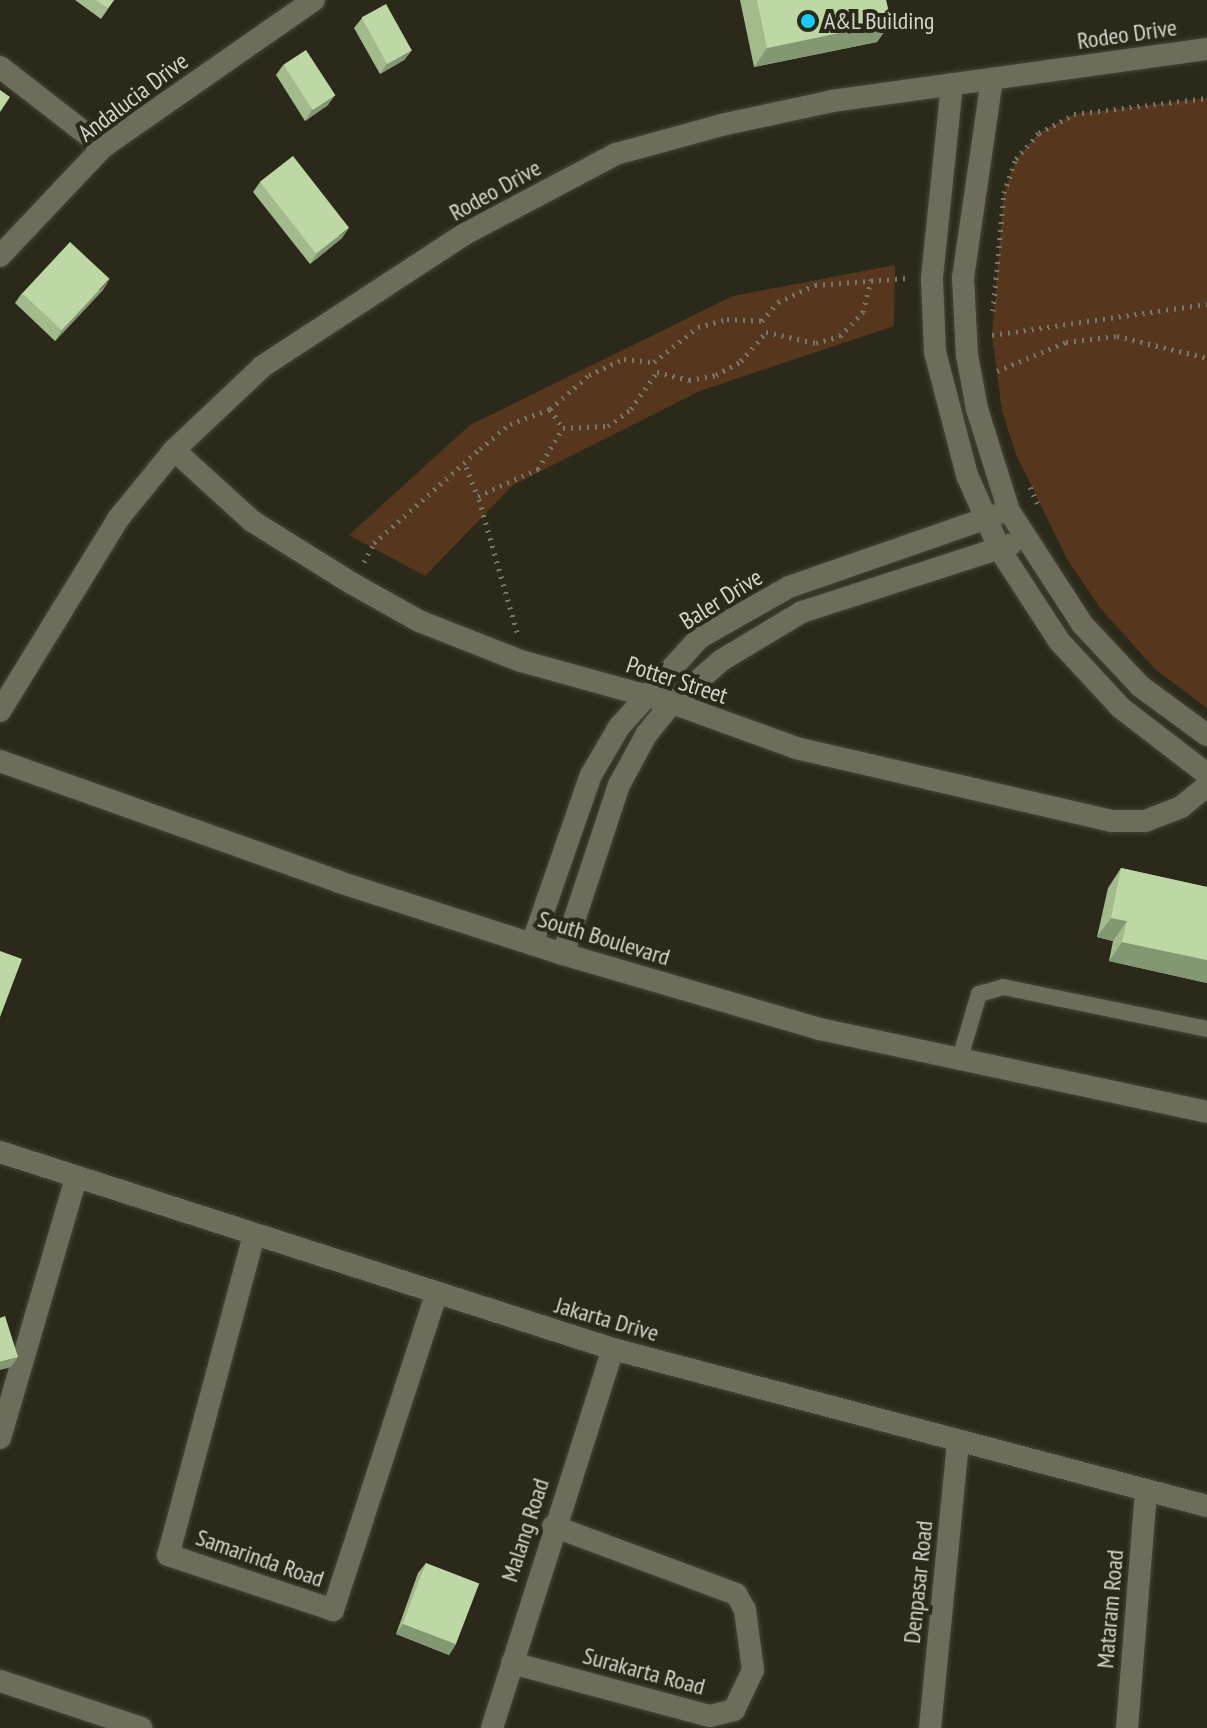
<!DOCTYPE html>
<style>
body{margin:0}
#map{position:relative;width:1207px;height:1728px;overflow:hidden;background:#2b2a1a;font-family:"PT Sans Narrow",sans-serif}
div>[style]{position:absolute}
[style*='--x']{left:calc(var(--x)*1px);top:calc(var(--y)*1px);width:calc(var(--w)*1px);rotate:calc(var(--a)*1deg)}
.green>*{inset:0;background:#56371e}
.path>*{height:5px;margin-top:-2.5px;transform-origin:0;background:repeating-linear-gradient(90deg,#777769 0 2px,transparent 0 8px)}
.roads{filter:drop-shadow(0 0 2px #454538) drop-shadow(0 0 2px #454538)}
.service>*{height:16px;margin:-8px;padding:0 8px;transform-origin:8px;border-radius:8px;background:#6d6d5b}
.minor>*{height:22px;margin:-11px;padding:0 11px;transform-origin:11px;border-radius:11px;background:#6d6d5b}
.tertiary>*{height:22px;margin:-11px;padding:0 11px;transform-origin:11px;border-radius:11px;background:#6d6d5b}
.secondary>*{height:22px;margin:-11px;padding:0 11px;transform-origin:11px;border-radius:11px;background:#6d6d5b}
.wall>*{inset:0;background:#a3ba8d}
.shaded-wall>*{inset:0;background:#849773}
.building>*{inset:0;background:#bdd8a4;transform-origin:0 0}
.dots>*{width:22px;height:22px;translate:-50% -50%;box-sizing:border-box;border:4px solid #2b2a1a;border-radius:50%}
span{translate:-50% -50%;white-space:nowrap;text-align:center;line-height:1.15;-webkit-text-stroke:8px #2b2a1a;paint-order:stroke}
.poi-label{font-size:24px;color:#d5d5cb}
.left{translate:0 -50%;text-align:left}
.street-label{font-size:24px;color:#d5d5cb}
</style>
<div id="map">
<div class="green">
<div style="clip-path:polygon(1207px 98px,1207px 708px,1155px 669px,1101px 609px,1067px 559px,1016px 454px,1002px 411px,992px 335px,1004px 193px,1016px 159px,1039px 133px,1074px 114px)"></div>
<div style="clip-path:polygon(895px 265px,894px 326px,700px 391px,513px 485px,425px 576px,349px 535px,470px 425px,733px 296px)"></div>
</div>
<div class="path">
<div style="--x:993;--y:311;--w:119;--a:-84.7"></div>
<div style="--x:1004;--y:193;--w:36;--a:-71"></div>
<div style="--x:1016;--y:159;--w:35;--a:-49"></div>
<div style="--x:1039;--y:133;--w:40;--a:-28"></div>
<div style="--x:1074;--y:114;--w:134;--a:-6.9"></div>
<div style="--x:992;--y:335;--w:217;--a:-8.2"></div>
<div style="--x:997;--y:371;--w:75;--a:-22.8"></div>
<div style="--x:1066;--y:342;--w:51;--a:-6.7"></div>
<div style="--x:1117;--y:336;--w:93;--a:13.7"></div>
<div style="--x:550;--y:409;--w:23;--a:56"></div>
<div style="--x:466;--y:467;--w:31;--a:68"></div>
<div style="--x:1030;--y:487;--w:22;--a:66"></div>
<div style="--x:364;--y:562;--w:21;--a:-62"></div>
<div style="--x:374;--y:543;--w:142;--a:-41.6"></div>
<div style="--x:480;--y:449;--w:39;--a:-40"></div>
<div style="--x:510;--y:424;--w:43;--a:-20.6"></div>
<div style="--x:550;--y:409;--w:52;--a:-41.1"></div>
<div style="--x:589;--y:375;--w:38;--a:-25"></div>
<div style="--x:624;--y:359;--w:30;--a:6"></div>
<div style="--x:654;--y:362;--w:56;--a:-38.5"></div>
<div style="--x:698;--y:327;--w:30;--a:-15"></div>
<div style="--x:727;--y:319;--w:35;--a:3"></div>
<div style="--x:762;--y:321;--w:25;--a:-50"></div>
<div style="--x:778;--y:302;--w:41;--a:-24.7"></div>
<div style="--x:815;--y:285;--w:92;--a:-4.4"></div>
<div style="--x:517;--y:632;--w:141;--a:-106"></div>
<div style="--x:478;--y:496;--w:66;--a:-24.2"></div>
<div style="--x:538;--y:469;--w:48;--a:-58.6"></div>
<div style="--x:563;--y:428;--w:45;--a:-2.5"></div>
<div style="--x:608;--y:426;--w:29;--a:-36"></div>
<div style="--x:631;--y:409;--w:45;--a:-54.9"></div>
<div style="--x:657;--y:372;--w:33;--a:14"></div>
<div style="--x:689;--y:380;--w:27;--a:-10"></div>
<div style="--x:716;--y:375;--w:29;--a:-29"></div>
<div style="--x:741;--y:361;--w:38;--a:-49"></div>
<div style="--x:766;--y:332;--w:51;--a:12.4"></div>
<div style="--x:816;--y:343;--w:25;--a:-16"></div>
<div style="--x:840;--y:336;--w:33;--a:-46"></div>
<div style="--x:863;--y:312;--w:34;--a:-76"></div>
</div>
<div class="roads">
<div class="service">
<div style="--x:960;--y:1058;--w:67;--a:-73.5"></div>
<div style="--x:979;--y:994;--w:25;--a:-16"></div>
<div style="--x:1003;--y:987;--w:208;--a:11.6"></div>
</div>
<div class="minor">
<div style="--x:0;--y:67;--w:130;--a:37.8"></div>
<div style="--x:992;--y:79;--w:200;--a:98.3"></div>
<div style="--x:963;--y:277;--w:78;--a:87.1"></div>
<div style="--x:967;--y:355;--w:55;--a:79.5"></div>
<div style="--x:977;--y:409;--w:107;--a:72.6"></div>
<div style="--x:1009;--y:511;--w:135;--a:57.1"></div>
<div style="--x:1082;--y:624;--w:85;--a:46.9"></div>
<div style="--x:1140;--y:686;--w:83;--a:36.2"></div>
<div style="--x:952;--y:84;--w:195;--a:95.9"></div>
<div style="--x:932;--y:278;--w:74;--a:87.7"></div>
<div style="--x:935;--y:352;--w:127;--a:75.4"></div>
<div style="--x:967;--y:475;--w:82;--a:66.3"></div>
<div style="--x:1000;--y:550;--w:108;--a:57"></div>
<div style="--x:1059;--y:641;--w:91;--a:47.2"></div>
<div style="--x:1121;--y:708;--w:108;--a:37.5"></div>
<div style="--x:0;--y:256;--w:150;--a:-46.6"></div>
<div style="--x:103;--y:147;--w:257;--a:-34.9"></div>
<div style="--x:174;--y:450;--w:105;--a:42.3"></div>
<div style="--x:252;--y:521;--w:119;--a:32"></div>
<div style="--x:353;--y:584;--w:76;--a:29.3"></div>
<div style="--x:419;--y:621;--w:110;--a:21.4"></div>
<div style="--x:521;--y:661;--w:157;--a:15.5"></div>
<div style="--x:672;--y:703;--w:132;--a:19.9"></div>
<div style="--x:796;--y:748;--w:323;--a:13"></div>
<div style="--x:1111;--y:821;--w:34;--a:0"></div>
<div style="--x:1145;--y:821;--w:39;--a:-21"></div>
<div style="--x:1181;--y:807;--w:33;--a:-39"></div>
<div style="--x:532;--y:944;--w:179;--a:-70.8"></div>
<div style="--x:591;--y:775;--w:56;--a:-59.7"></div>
<div style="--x:619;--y:727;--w:120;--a:-48"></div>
<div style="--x:699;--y:638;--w:103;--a:-29.5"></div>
<div style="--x:789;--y:587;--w:219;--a:-19.2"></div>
<div style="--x:563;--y:954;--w:178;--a:-71.7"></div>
<div style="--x:619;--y:785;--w:57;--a:-61.6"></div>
<div style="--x:646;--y:735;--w:41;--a:-50.9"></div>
<div style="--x:672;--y:703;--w:66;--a:-40.7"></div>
<div style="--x:722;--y:660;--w:93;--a:-31"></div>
<div style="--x:802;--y:612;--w:219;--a:-17.9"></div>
<div style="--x:0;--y:1152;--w:644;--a:17.82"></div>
<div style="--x:613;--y:1349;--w:614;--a:14.81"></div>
<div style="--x:254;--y:1235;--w:331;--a:105"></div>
<div style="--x:168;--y:1555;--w:174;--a:18.4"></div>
<div style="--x:333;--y:1610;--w:332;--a:-71.9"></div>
<div style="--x:0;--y:1438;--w:271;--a:-73.7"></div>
<div style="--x:512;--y:1663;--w:205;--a:15"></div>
<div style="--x:710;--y:1716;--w:25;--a:-14"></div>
<div style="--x:734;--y:1710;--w:44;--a:-64.6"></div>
<div style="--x:753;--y:1670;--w:61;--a:-97.6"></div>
<div style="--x:745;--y:1610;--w:18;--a:-119"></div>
<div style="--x:736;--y:1594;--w:195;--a:-159.6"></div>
<div style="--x:0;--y:1681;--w:149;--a:18.4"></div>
<div style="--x:492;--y:1728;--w:398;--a:-72.3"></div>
<div style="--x:930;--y:1728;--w:288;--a:-84.4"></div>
<div style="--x:1127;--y:1728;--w:235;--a:-85.4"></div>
</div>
<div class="tertiary">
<div style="--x:0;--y:711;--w:225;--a:-58.4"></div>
<div style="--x:118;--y:519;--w:89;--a:-50.9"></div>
<div style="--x:174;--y:450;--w:122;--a:-43.3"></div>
<div style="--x:263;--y:366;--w:241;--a:-33.2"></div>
<div style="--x:465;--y:234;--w:171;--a:-27.9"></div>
<div style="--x:616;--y:154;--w:114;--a:-15.3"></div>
<div style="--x:726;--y:124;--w:108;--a:-12.2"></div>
<div style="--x:832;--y:101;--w:379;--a:-7.9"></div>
</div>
<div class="secondary">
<div style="--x:0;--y:761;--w:360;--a:19.6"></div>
<div style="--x:339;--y:882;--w:235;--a:17.8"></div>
<div style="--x:563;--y:954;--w:268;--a:16.3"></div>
<div style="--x:820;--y:1029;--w:396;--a:12.1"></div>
</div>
</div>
<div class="wall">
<div style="clip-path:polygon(75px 0,114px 0,101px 19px)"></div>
<div style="clip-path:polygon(740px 0,886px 0,891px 22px,877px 42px,754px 67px)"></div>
<div style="clip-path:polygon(362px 18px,412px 50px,404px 60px,380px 74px,354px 28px)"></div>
<div style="clip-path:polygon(283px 65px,328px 105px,305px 121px,276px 75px)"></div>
<div style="clip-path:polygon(260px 182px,342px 238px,310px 264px,253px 192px)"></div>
<div style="clip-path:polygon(103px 290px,55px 341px,15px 303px,22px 293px)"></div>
<div style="clip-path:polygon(1121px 868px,1207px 887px,1207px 983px,1109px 961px,1113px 941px,1097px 937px,1108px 888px)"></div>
<div style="clip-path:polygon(426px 1563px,456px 1644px,449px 1655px,396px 1634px,418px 1573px)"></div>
</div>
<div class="shaded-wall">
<div style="clip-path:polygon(891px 22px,877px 42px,754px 67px,767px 48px)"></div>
<div style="clip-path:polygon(412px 50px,404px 60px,380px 74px,387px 64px)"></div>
<div style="clip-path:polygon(335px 95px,328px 105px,305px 121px,312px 110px)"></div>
<div style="clip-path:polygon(349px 228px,342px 238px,310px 264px,317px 253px)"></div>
<div style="clip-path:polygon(110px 279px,103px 290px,55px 341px,62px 330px)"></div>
<div style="clip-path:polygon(1111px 918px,1127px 921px,1113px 941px,1097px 937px)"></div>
<div style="clip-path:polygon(1122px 942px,1207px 960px,1207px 983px,1109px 961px)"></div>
<div style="clip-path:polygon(18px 1357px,11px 1367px,0 1370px,0 1362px)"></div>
<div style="clip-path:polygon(403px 1624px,456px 1644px,449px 1655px,396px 1634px)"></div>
</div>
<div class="building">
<div style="clip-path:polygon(96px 0,114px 0,108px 8px)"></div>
<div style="clip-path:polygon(757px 0,886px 0,891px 22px,767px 48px)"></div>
<div style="left:386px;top:4px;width:53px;height:28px;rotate:61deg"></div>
<div style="left:306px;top:50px;width:54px;height:27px;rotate:57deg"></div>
<div style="clip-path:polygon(0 90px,10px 97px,0 112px)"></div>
<div style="left:293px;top:156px;width:91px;height:42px;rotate:52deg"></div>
<div style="left:70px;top:242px;width:54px;height:70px;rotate:43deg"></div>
<div style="clip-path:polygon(1121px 868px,1207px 887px,1207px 960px,1122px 942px,1127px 921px,1111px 918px)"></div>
<div style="clip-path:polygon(0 951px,22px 959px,0 1017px)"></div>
<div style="clip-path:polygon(5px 1316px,18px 1357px,0 1362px,0 1318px)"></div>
<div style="left:426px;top:1563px;width:57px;height:65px;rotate:21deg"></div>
</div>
<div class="dots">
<div style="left:808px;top:21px;background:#19cafc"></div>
</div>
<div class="poi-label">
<span class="left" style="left:824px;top:21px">A&amp;L Building</span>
</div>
<div class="street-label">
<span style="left:1127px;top:34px;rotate:-8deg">Rodeo Drive</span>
<span style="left:133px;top:97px;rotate:-37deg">Andalucia Drive</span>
<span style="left:495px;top:190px;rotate:-29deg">Rodeo Drive</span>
<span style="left:721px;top:599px;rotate:-32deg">Baler Drive</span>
<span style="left:677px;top:680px;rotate:18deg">Potter Street</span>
<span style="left:604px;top:938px;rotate:17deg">South Boulevard</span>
<span style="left:607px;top:1319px;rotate:16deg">Jakarta Drive</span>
<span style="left:525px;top:1530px;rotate:-72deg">Malang Road</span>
<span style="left:260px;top:1558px;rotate:19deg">Samarinda Road</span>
<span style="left:918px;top:1582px;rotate:-84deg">Denpasar Road</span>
<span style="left:1110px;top:1609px;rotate:-85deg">Mataram Road</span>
<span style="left:644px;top:1671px;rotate:15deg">Surakarta Road</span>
</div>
</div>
